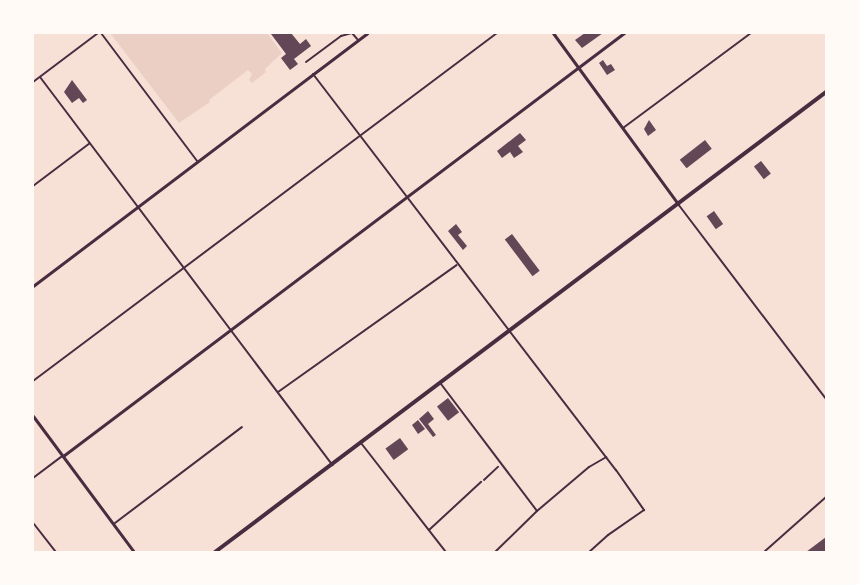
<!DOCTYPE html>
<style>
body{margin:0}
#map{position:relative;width:859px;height:585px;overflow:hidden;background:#f7e1d7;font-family:"Fira Sans Condensed",sans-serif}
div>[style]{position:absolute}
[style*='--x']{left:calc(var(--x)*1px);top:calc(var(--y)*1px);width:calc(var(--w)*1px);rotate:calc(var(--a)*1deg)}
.green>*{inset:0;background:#ebcfc5}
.building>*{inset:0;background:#644757;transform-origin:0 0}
.path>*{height:1.5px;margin:-0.75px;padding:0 0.75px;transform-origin:0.75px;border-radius:0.75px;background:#4a2c40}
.minor>*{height:2px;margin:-1px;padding:0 1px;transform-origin:1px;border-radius:1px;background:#4a2c40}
.tertiary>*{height:3px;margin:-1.5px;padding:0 1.5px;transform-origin:1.5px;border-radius:1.5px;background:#4a2c40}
.secondary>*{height:4px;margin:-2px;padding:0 2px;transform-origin:2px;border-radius:2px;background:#4a2c40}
span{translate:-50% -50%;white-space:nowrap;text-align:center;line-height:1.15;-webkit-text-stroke:5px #fffaf5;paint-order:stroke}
.frame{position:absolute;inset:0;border:34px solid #fffaf5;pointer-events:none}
</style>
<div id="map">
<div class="green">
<div style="clip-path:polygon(110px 33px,267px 33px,282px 53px,265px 69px,266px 72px,252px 83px,249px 80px,252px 74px,248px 70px,209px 100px,210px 102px,179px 123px)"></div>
</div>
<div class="building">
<div style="clip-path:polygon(291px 33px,300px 44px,306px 39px,311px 46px,294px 59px,298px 64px,290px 70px,281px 58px,286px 54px,271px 34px)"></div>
<div style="clip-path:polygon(585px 33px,603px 33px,582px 48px,575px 40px)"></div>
<div style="clip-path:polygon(603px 60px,607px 66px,611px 64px,615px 70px,607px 75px,599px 63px)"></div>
<div style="clip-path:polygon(72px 80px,87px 100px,83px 103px,79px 98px,72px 103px,64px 92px)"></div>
<div style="clip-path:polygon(649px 120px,656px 130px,648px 136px,644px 129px)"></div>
<div style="clip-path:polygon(520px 133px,526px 140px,518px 146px,523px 152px,514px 158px,510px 152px,502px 158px,497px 151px)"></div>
<div style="left:705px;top:140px;width:11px;height:32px;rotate:52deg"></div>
<div style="left:761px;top:161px;width:16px;height:9px;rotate:52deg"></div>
<div style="left:714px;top:211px;width:16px;height:9px;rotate:55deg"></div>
<div style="clip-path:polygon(456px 224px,462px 232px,458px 235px,467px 246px,463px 250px,448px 231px)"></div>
<div style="left:512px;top:234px;width:46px;height:9px;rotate:53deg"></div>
<div style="left:448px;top:398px;width:18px;height:14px;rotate:52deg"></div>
<div style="clip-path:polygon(428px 411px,434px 419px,428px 424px,436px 435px,433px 437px,419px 419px)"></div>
<div style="clip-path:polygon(418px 420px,425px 429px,418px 434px,412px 425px)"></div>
<div style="left:400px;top:438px;width:14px;height:18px;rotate:54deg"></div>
<div style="clip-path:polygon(826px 537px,826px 552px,806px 552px)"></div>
</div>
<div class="path">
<div style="--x:484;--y:480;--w:19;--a:-43"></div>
</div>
<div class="minor">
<div style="--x:101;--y:33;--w:161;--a:53.1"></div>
<div style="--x:306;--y:62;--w:44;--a:-36.6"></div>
<div style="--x:341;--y:36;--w:11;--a:-15"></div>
<div style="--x:352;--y:33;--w:9;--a:49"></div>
<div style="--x:313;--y:74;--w:499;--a:52.6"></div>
<div style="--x:616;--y:470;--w:49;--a:55"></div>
<div style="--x:644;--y:510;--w:44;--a:145.2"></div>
<div style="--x:608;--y:535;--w:25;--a:138"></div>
<div style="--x:40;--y:77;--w:486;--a:53"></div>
<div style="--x:33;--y:82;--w:81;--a:-37"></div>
<div style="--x:623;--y:128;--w:159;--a:-36.6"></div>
<div style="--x:33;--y:186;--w:71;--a:-37"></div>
<div style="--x:678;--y:204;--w:245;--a:52.8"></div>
<div style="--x:33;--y:381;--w:580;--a:-36.87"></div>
<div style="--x:441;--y:384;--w:159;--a:52.9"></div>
<div style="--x:278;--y:392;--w:219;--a:-35.4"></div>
<div style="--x:361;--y:443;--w:138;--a:52.1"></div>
<div style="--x:33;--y:478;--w:36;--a:-37"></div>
<div style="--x:115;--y:523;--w:159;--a:-37.1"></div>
<div style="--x:34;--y:524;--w:36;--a:52"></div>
<div style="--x:429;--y:530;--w:71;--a:-42.7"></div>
<div style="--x:495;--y:552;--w:59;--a:-44.3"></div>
<div style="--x:537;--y:511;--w:68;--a:-40.2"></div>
<div style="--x:589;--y:467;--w:20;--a:-30"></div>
<div style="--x:764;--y:552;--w:83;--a:-41.6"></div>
</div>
<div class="tertiary">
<div style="--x:553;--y:33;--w:212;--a:53.8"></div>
<div style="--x:33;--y:286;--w:419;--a:-37.1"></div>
<div style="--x:33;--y:416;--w:169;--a:53.4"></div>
<div style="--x:63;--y:456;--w:703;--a:-37.02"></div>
</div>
<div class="secondary">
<div style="--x:215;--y:552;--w:765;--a:-36.97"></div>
</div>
<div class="frame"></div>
</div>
